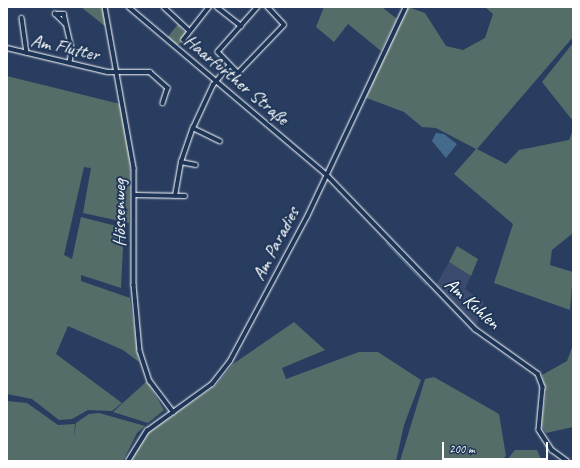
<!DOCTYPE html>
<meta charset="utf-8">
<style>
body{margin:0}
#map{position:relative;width:580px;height:468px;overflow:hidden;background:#293d60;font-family:Caveat,sans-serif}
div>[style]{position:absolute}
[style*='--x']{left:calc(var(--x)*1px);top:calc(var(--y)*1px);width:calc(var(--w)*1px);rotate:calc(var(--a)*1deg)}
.built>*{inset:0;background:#3b4b6d}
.green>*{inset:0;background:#556d69}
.water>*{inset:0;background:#446b8c}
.stream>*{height:1px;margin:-0.5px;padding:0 0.5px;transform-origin:0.5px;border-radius:0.5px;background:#446b8c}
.roads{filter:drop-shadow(0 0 1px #fff) drop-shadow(0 0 1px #fff)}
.minor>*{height:3.5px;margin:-1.75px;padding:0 1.75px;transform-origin:1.75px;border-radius:1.75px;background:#1d3557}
span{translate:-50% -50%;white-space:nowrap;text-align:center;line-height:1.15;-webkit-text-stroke:4px #1d3557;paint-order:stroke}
.street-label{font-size:19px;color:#fff}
.frame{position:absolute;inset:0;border:8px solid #fff;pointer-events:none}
.scale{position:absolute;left:442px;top:442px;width:106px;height:18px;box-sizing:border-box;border:2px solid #fff;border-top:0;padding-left:5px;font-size:12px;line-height:14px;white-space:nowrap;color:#fff;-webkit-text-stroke:3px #1d3557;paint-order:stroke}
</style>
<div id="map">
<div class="built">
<div style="clip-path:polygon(449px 262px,471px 276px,465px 289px,484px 302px,476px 327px,435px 287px)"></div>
</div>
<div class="green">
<div style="clip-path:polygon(81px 7px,102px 7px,106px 27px)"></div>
<div style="clip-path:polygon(324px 7px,382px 7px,397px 19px,381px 51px,348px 24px,334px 42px,316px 27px)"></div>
<div style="clip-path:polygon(408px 7px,425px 13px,446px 46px,463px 50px,485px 38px,493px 14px,485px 7px,573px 7px,573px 37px,477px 149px,506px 164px,519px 150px,569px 140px,573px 130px,573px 233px,552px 250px,550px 265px,573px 272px,570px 310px,494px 283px,513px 224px,454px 174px,476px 149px,436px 128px,422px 127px,404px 112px,364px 97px)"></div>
<div style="clip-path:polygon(178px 24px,187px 35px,177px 46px,167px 38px)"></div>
<div style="clip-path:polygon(573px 43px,573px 121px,542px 82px)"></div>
<div style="clip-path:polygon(7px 76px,120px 104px,130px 154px,129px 223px,83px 213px,91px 168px,84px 167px,64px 255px,72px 259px,81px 217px,124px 228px,121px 288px,81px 275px,81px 281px,130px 298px,139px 362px,123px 350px,68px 326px,56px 354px,122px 403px,112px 411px,88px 410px,72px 419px,59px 420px,32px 399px,7px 394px)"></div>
<div style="clip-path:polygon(457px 246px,478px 259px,471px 276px,449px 262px)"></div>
<div style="clip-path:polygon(294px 322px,325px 350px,282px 368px,286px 379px,359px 352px,378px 352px,421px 380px,404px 425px,396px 461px,130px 461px,149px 432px,216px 385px,233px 364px)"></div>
<div style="clip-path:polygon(573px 345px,573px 427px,546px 433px,541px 426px,546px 392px,542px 375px,567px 361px)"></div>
<div style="clip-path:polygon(434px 377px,499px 414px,506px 456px,501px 461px,400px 461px,425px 379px)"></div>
<div style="clip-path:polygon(147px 381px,164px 410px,148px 423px,113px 412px)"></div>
<div style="clip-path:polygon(7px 401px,27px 403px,58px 425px,75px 424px,74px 438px,76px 423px,89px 414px,99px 413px,145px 426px,137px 433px,123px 461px,7px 461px)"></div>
<div style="clip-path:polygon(515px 450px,537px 450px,542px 461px,506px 461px)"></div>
</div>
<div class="water">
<div style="clip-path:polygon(436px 133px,444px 134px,457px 144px,446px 158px,432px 141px)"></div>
</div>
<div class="stream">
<div style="--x:386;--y:243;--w:57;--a:46.4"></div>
</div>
<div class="roads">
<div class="minor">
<div style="--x:105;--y:7;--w:164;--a:79.8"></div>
<div style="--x:134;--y:168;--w:117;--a:90"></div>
<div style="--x:134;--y:285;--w:66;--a:84.8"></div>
<div style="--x:140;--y:351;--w:32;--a:72"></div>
<div style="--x:150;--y:381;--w:39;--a:53"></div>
<div style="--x:129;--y:7;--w:260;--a:40.3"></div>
<div style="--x:327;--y:175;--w:214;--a:46.1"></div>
<div style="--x:475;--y:329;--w:77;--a:35.5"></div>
<div style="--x:538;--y:374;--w:14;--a:69"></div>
<div style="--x:543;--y:387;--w:43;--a:95.3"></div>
<div style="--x:539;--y:430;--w:24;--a:57"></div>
<div style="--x:552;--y:450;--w:19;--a:36"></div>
<div style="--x:164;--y:7;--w:34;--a:43"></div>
<div style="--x:217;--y:7;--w:31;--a:38"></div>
<div style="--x:258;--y:7;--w:60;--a:131.6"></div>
<div style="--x:218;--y:52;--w:29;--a:46"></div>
<div style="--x:238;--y:73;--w:66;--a:-46.2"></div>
<div style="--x:284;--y:25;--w:25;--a:-133"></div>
<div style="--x:22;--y:18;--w:35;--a:82"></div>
<div style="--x:65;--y:24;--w:14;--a:-135"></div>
<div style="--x:55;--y:14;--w:9;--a:0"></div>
<div style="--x:64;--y:14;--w:37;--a:77"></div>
<div style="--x:72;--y:50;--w:13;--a:99"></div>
<div style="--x:183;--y:40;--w:42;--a:-51.8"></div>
<div style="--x:7;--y:48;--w:104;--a:13.4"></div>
<div style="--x:108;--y:72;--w:42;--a:0"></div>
<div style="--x:150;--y:72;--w:24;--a:42"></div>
<div style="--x:168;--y:88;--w:16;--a:108"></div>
<div style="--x:193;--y:128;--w:30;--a:26"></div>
<div style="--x:181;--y:162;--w:15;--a:11"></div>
<div style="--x:135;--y:195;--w:50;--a:1.1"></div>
<div style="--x:175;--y:196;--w:35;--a:-80"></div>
<div style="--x:181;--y:162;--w:36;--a:-71"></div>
<div style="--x:193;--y:128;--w:47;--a:-65.1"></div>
<div style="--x:213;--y:85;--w:25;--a:-50"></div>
<div style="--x:128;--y:461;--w:36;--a:-58"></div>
<div style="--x:147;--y:431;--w:80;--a:-35.9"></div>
<div style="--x:212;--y:384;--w:29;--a:-52"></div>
<div style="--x:230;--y:361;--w:163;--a:-61.9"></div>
<div style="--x:307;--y:217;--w:232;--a:-64.8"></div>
</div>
</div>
<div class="street-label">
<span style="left:65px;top:48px;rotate:13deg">Am Flutter</span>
<span style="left:236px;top:80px;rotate:40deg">Haarfurther Straße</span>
<span style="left:120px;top:213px;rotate:-90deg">Hössenweg</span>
<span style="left:276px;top:244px;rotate:-62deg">Am Paradies</span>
<span style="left:472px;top:304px;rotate:42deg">Am Kuhlen</span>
</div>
<div class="frame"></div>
<div class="scale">200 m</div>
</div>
